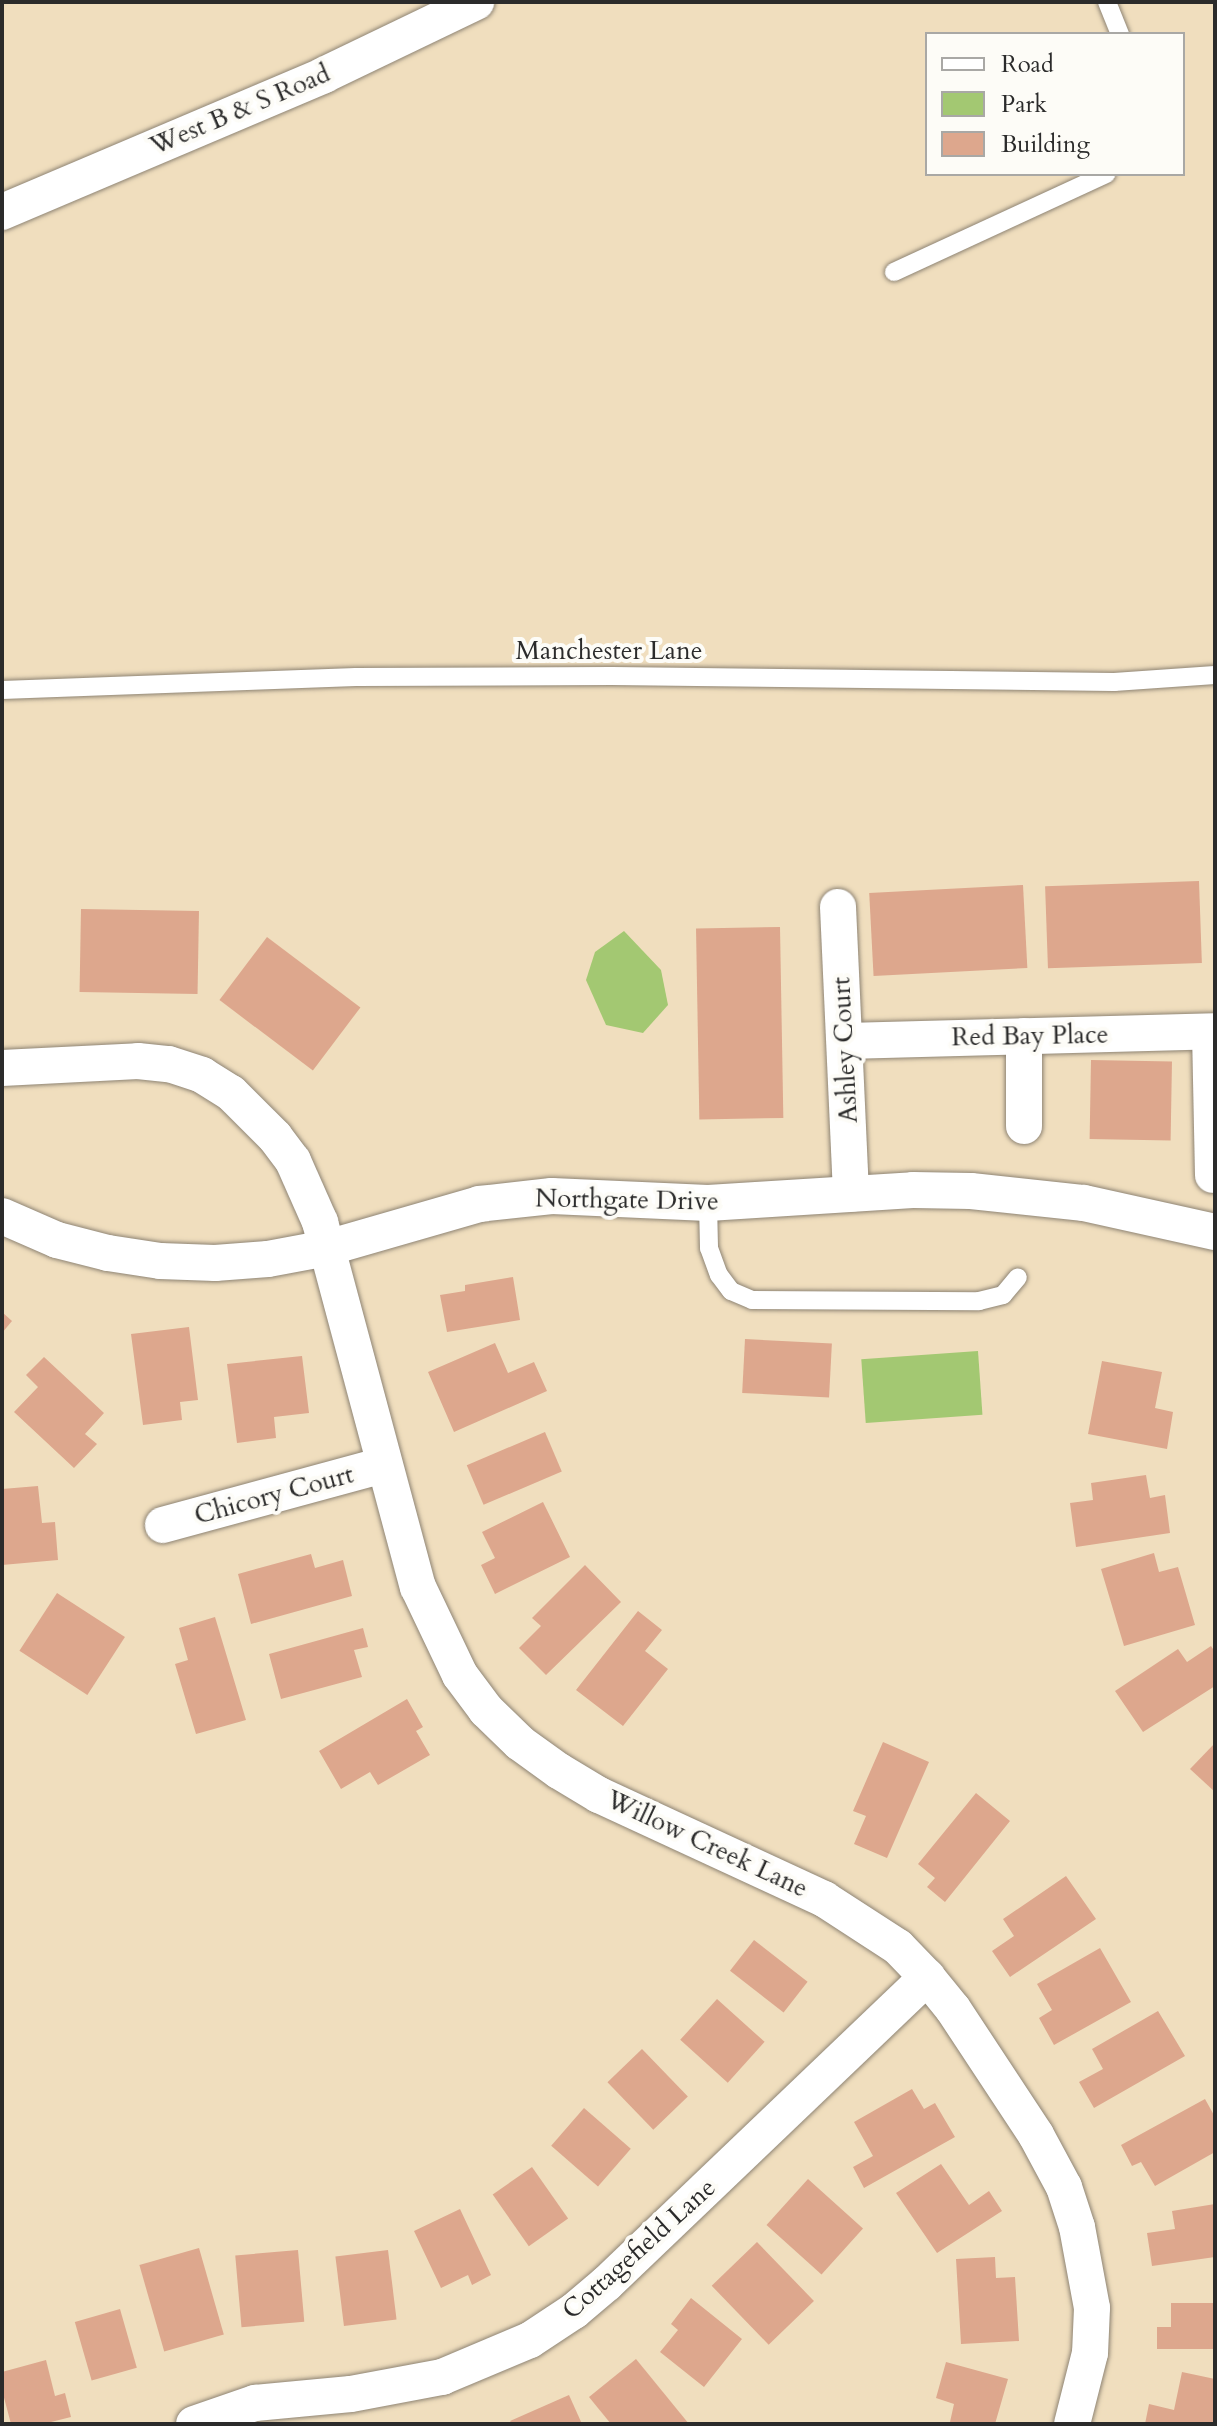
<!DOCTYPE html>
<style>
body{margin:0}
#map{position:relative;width:1217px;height:2426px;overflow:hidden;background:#f0debe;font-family:Cardo,serif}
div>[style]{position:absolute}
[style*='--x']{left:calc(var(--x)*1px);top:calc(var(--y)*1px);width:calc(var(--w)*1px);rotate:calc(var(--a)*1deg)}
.green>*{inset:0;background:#a3c872;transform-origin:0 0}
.building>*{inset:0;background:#dda78d;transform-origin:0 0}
.roads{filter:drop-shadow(0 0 2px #8e8474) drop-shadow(0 0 2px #8e8474)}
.lane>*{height:18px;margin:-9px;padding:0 9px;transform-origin:9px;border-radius:9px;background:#fff}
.street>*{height:36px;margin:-18px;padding:0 18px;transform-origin:18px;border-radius:18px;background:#fff}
span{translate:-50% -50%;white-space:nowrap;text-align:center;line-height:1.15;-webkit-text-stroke:8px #fdfcf7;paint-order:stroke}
.street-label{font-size:26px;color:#2b2b2b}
.frame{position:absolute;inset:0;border:4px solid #2b2b2b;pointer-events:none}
.legend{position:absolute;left:925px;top:32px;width:260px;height:144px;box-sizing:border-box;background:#fdfcf7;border:2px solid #a9a8a5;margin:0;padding:10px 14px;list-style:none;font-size:24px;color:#2b2b2b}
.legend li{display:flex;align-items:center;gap:16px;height:40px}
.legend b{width:40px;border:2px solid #a9a8a5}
</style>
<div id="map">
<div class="green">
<div style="clip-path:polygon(624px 931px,661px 970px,668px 1005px,643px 1033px,606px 1025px,586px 980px,595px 952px)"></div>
<div style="left:978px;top:1351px;width:64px;height:117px;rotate:86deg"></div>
</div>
<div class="building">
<div style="left:1199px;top:881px;width:82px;height:154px;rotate:88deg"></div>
<div style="left:1023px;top:885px;width:83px;height:154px;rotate:87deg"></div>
<div style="left:81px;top:909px;width:118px;height:83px;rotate:1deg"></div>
<div style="left:780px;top:927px;width:191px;height:84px;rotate:89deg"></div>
<div style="left:267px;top:937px;width:117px;height:79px;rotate:37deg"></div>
<div style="left:1091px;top:1060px;width:81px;height:79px;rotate:1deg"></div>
<div style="clip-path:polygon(513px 1277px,520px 1320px,447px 1332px,440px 1295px,465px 1291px,465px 1285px)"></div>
<div style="clip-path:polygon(2px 1312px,12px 1321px,2px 1333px)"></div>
<div style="clip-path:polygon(189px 1327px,198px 1400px,180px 1402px,182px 1420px,143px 1425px,131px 1334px)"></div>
<div style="left:745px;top:1339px;width:87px;height:54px;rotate:3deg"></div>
<div style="clip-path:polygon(495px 1343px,508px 1373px,534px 1362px,547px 1391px,454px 1432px,428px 1372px)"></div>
<div style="clip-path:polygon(302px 1356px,309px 1413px,274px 1417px,276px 1438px,237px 1443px,227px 1364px)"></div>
<div style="clip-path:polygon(44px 1357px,104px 1413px,85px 1434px,97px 1444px,74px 1468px,14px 1412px,38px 1387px,26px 1375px)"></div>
<div style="clip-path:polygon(1102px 1361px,1162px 1372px,1155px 1408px,1173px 1412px,1167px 1449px,1088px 1434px)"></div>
<div style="left:545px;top:1432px;width:43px;height:85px;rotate:67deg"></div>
<div style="clip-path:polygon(1146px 1475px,1150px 1498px,1165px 1495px,1170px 1533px,1076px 1547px,1070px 1503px,1093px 1500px,1091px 1483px)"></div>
<div style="clip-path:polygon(38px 1486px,42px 1523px,55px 1522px,58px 1560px,2px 1565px,2px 1489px)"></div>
<div style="clip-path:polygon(543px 1502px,570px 1557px,495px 1594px,481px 1565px,495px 1558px,482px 1532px)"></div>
<div style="clip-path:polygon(1154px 1553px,1159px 1572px,1178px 1567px,1195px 1625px,1124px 1646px,1101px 1569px)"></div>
<div style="clip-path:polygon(311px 1554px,315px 1568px,343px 1560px,352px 1596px,251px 1624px,238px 1574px)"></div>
<div style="clip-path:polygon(585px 1565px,621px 1602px,546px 1675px,519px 1648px,541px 1626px,532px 1618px)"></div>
<div style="left:57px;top:1593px;width:81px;height:69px;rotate:33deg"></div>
<div style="clip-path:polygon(638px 1611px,662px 1630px,645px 1651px,668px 1669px,623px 1726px,576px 1690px)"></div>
<div style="clip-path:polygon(215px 1617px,246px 1720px,196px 1734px,175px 1664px,188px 1660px,179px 1628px)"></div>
<div style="clip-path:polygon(363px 1628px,368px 1647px,354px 1650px,362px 1677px,281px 1699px,269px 1654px)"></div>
<div style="clip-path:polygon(1211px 1646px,1215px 1652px,1215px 1686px,1143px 1732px,1115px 1691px,1178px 1649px,1187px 1662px)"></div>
<div style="clip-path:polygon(407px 1699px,423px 1727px,416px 1731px,430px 1755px,378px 1785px,370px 1772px,341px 1789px,319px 1751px)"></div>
<div style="clip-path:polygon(883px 1742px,929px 1762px,887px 1858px,854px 1844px,866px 1816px,853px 1811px)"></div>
<div style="clip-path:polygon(1215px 1743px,1215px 1792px,1190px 1769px)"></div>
<div style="clip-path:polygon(976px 1793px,1010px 1821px,945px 1902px,927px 1887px,935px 1878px,918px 1864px)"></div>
<div style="clip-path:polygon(1066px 1876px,1096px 1919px,1010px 1977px,992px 1951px,1014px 1936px,1003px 1919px)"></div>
<div style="left:754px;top:1940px;width:68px;height:39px;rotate:38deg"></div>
<div style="clip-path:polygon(1100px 1948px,1131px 2002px,1054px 2045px,1039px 2018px,1052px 2010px,1037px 1984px)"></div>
<div style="left:717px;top:1999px;width:64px;height:55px;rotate:42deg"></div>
<div style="clip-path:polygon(1158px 2011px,1185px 2056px,1094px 2108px,1079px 2082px,1103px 2069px,1092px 2049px)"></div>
<div style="left:642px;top:2049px;width:66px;height:48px;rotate:46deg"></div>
<div style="clip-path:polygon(912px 2089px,924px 2109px,935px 2103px,955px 2137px,864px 2188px,853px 2167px,873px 2156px,854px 2122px)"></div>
<div style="clip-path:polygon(1205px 2099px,1215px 2117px,1215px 2152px,1155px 2186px,1141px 2162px,1132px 2166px,1121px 2145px)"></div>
<div style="left:584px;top:2108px;width:62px;height:50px;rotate:41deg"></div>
<div style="clip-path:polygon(941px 2164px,969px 2205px,989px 2191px,1002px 2211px,937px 2253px,896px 2193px)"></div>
<div style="left:532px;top:2167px;width:63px;height:48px;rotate:55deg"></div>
<div style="left:808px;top:2179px;width:74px;height:62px;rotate:42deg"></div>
<div style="clip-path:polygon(1215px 2204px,1215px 2257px,1152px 2266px,1147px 2233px,1175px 2229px,1172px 2211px)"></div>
<div style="clip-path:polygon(460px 2209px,491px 2275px,472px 2285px,468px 2275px,441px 2288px,414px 2231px)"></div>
<div style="left:757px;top:2242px;width:82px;height:63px;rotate:46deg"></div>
<div style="left:199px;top:2248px;width:90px;height:62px;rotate:74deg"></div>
<div style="left:298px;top:2250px;width:72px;height:63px;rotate:85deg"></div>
<div style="left:388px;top:2250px;width:70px;height:53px;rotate:83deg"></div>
<div style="clip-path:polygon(995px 2257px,996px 2278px,1015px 2277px,1019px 2341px,961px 2344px,956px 2259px)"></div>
<div style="clip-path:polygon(691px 2298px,742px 2339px,704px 2387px,660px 2352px,678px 2330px,671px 2324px)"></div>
<div style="clip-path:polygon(1171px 2303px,1215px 2303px,1215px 2349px,1157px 2349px,1157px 2327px,1171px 2327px)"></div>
<div style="left:120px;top:2309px;width:61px;height:47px;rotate:74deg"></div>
<div style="clip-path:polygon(636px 2359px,689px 2424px,611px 2424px,589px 2397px)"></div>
<div style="clip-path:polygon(46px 2360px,55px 2396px,65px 2393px,71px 2417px,43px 2424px,11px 2424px,2px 2390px,2px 2372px)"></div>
<div style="clip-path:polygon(946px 2362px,1008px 2379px,995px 2424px,950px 2422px,954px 2404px,936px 2398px)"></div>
<div style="clip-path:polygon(1182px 2372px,1215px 2379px,1215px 2424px,1145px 2424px,1149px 2404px,1174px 2410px)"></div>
<div style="clip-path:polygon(569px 2395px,582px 2424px,512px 2424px,510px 2421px)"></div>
</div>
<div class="roads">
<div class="lane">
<div style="--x:1107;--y:2;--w:35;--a:68"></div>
<div style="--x:894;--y:272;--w:234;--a:-24.8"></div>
<div style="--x:2;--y:690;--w:354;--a:-2.1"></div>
<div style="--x:356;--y:677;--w:256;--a:-0.2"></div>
<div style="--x:612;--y:676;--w:502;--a:0.68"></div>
<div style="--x:1114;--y:682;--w:101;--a:-4"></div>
<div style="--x:708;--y:1203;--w:45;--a:88.7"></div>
<div style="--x:709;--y:1248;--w:29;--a:70"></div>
<div style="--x:719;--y:1275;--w:20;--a:53"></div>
<div style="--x:731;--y:1291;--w:23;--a:23"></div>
<div style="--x:752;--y:1300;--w:227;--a:0.3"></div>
<div style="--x:979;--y:1301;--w:25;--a:-14"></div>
<div style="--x:1003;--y:1295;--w:23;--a:-50"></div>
</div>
<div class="street">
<div style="--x:2;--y:212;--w:350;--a:-23"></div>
<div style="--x:324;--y:75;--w:169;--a:-25.7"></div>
<div style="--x:838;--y:907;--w:287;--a:87.4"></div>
<div style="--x:1210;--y:1032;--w:143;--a:88.8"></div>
<div style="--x:845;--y:1041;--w:370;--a:-1.5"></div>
<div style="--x:2;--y:1068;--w:136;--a:-2.9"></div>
<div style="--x:138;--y:1061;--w:31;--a:6"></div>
<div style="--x:169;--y:1064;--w:35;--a:18"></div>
<div style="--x:202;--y:1075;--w:34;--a:32"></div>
<div style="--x:231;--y:1093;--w:62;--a:45"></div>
<div style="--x:275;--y:1137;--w:30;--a:53"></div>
<div style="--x:293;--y:1161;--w:67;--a:66.1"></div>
<div style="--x:320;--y:1222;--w:378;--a:75"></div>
<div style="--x:418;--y:1587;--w:98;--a:64.5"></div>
<div style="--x:460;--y:1675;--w:44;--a:53.4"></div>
<div style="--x:486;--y:1710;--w:47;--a:44.1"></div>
<div style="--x:520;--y:1743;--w:48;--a:35.7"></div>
<div style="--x:559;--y:1771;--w:47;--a:31"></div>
<div style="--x:599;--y:1795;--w:248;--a:24.8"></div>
<div style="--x:824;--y:1899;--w:88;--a:33"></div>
<div style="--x:898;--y:1947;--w:42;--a:46"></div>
<div style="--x:927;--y:1977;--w:41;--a:50.9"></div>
<div style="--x:953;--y:2009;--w:151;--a:56.6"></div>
<div style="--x:1036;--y:2135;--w:59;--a:61.7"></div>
<div style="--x:1064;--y:2187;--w:42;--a:72"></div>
<div style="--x:1077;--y:2227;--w:82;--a:79.5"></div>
<div style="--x:1092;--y:2308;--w:45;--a:92.5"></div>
<div style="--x:1090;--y:2353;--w:73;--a:104.2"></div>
<div style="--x:1024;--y:1126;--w:90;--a:-90"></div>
<div style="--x:2;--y:1216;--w:60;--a:23.6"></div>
<div style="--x:57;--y:1240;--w:53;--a:14.3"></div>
<div style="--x:108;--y:1253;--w:53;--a:8.7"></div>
<div style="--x:160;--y:1261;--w:55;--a:2.1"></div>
<div style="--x:215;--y:1263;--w:53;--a:-4.3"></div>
<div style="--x:268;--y:1259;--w:60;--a:-10.6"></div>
<div style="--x:327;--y:1248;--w:158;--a:-16.1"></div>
<div style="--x:479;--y:1204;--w:73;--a:-6.3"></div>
<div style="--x:552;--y:1196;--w:156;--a:2.6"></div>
<div style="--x:708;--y:1203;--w:205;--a:-3.6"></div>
<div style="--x:913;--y:1190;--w:58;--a:1"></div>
<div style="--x:971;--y:1191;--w:114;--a:6.1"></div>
<div style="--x:1084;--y:1203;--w:134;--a:12.5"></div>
<div style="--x:163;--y:1525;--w:229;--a:-15.2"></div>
<div style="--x:194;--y:2424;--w:65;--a:-19"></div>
<div style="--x:255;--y:2403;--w:96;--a:-5.4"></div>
<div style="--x:351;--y:2394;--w:93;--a:-10.6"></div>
<div style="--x:442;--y:2377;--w:95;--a:-22.8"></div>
<div style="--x:530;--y:2340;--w:53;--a:-33.4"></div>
<div style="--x:574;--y:2311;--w:43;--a:-40.3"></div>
<div style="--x:607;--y:2283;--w:443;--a:-43.7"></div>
</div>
</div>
<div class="street-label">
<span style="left:240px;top:110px;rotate:-23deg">West B &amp; S Road</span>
<span style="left:609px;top:651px">Manchester Lane</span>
<span style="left:1030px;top:1036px;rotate:-1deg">Red Bay Place</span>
<span style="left:845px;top:1050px;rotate:-93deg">Ashley Court</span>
<span style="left:627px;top:1200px;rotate:1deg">Northgate Drive</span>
<span style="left:274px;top:1495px;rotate:-15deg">Chicory Court</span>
<span style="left:707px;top:1844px;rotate:25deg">Willow Creek Lane</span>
<span style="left:639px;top:2249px;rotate:-42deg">Cottagefield Lane</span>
</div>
<div class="frame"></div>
<ul class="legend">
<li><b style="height:10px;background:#fff"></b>Road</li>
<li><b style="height:22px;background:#a3c872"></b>Park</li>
<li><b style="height:22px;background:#dda78d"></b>Building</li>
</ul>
</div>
